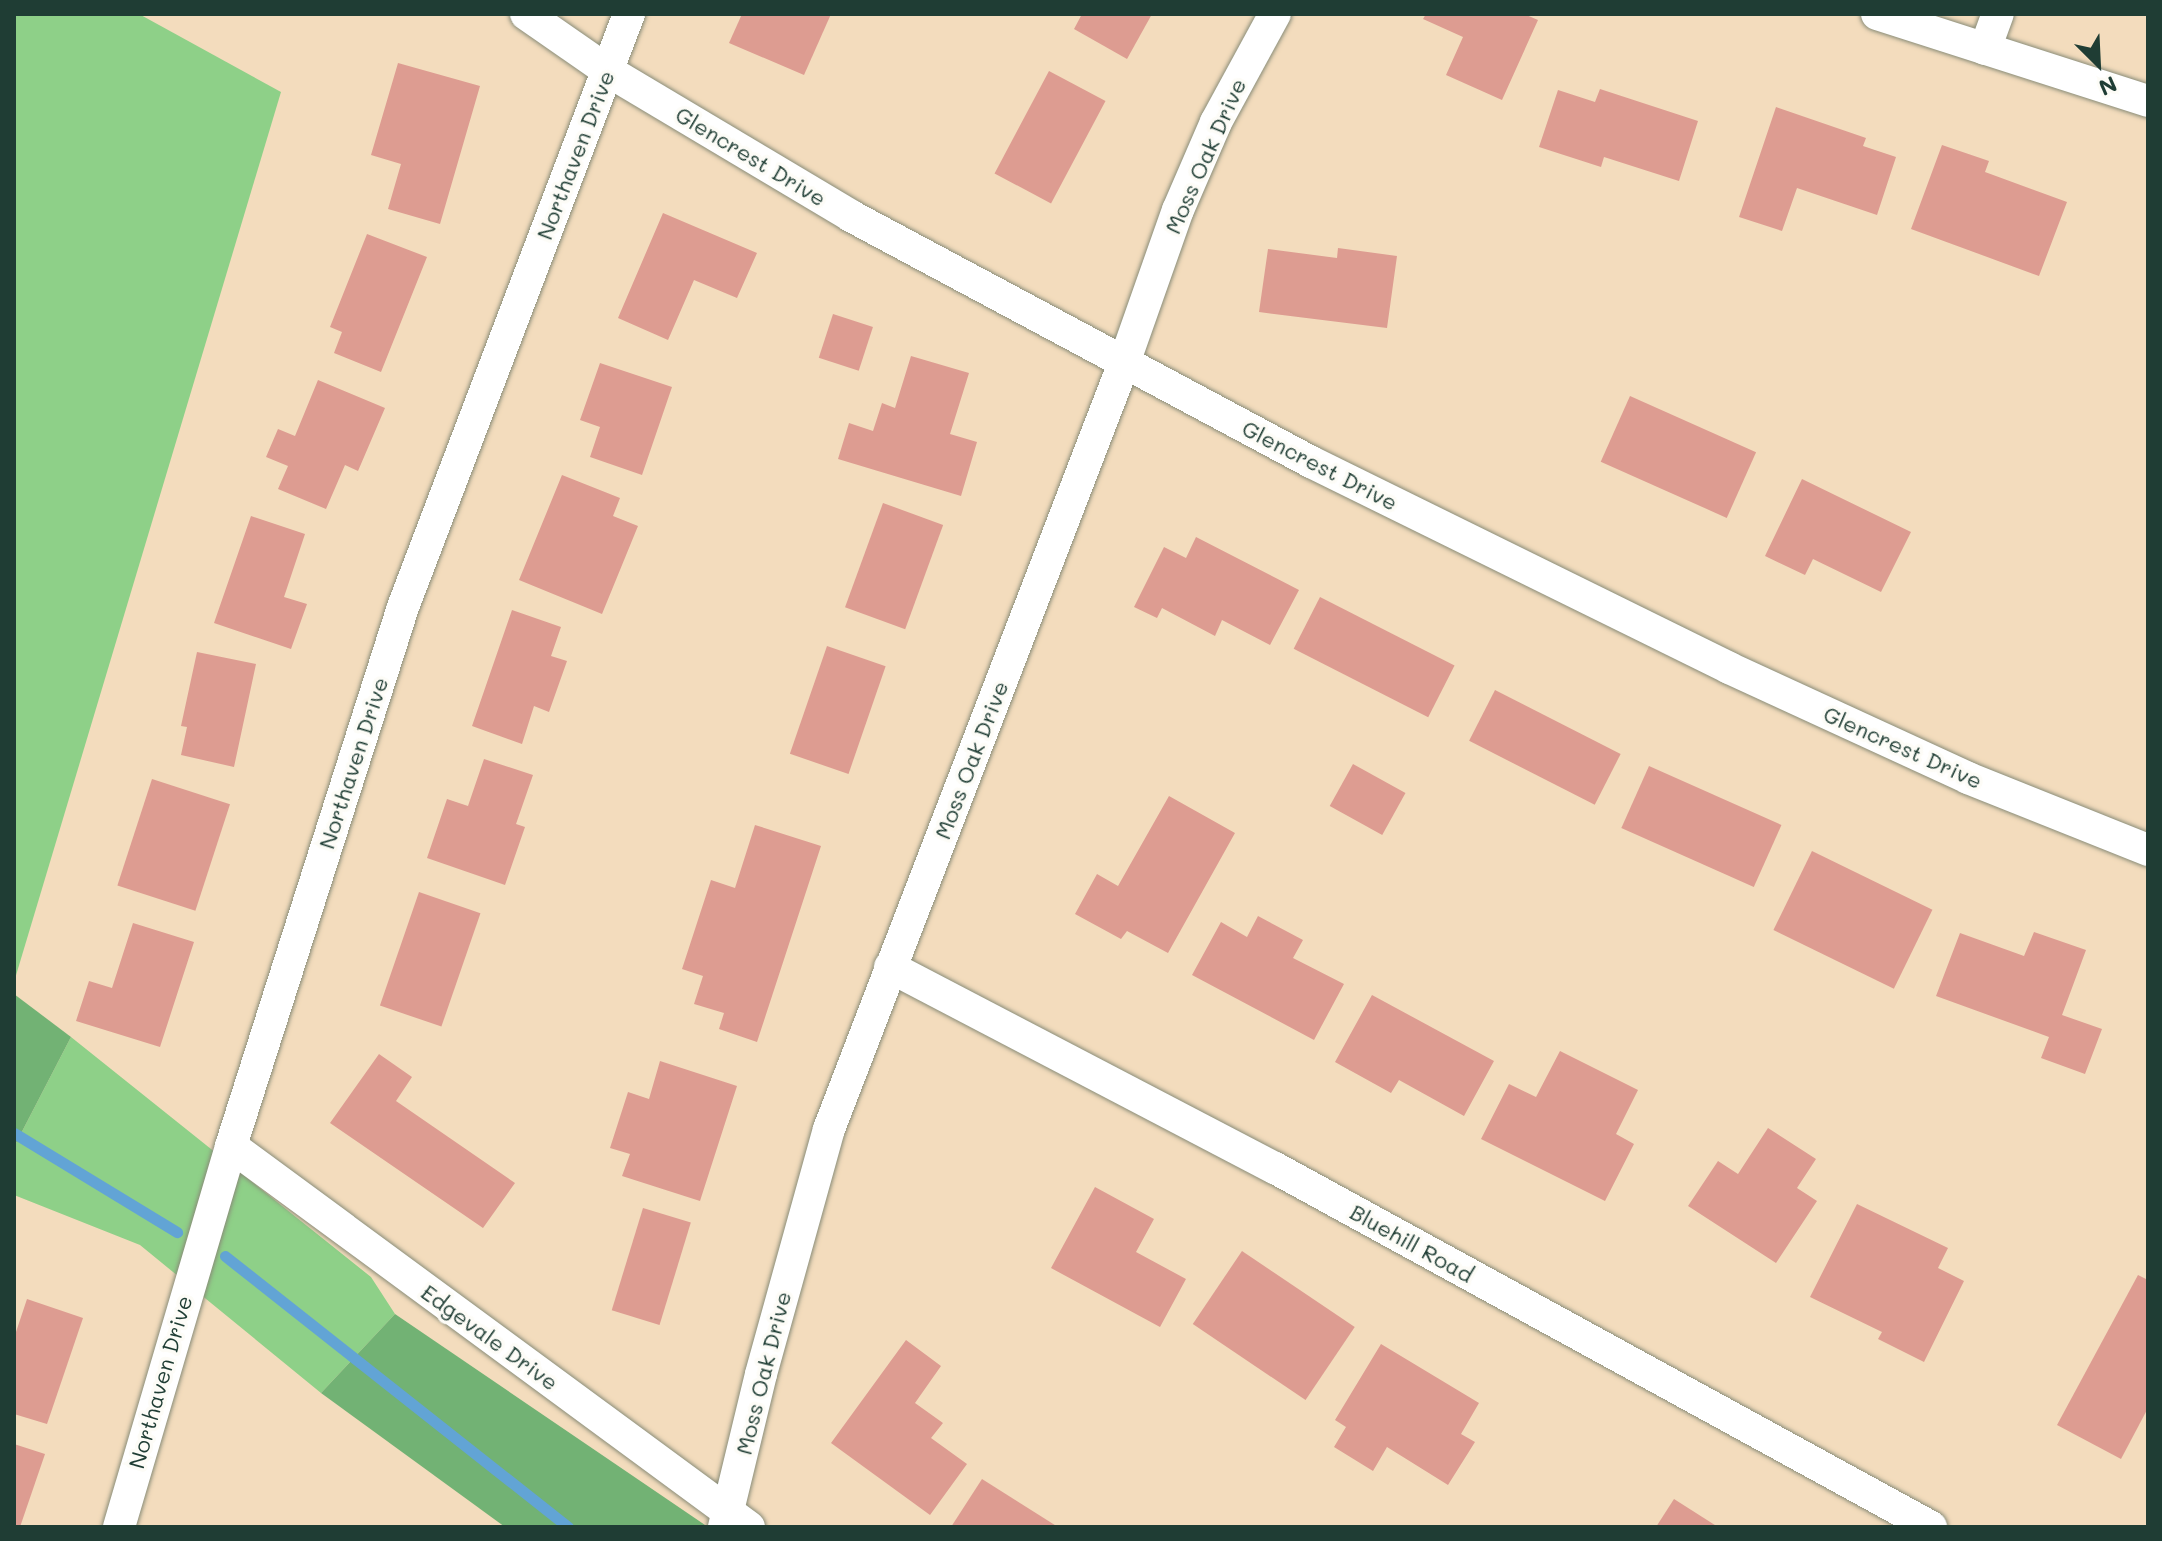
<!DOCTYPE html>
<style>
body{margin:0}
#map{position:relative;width:2162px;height:1541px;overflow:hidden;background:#f3dcbd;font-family:Mali,sans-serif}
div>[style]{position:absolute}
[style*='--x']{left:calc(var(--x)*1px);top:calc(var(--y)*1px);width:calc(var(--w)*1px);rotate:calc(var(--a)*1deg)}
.green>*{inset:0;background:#8ed088}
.forest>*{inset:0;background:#72b274}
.stream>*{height:11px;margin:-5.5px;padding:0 5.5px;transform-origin:5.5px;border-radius:5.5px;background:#62a4d5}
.building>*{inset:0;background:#dd9c91;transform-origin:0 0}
.roads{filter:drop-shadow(0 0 2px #898c78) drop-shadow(0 0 2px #898c78)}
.street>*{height:32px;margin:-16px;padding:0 16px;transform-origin:16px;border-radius:16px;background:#fff}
span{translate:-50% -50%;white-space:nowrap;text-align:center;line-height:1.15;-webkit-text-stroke:7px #fdfcf7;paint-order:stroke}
.street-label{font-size:22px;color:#1f3d34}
.frame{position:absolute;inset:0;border:16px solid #1f3d34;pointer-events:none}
.north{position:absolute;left:2058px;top:24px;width:80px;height:80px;-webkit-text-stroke:6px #fdfcf7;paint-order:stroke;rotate:156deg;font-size:22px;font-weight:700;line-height:32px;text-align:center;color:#1f3d34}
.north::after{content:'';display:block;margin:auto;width:28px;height:36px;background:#1f3d34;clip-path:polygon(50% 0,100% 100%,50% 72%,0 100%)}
</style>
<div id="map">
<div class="green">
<div style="clip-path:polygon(14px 14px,139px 14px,281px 92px,14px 982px)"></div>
<div style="clip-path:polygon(71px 1037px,371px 1277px,395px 1314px,321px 1393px,140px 1245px,14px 1195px,14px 1147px)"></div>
</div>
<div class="forest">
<div style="clip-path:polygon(14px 994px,71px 1037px,14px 1147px)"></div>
<div style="clip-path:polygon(395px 1314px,708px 1527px,505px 1527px,321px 1393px)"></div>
</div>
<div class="stream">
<div style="--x:14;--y:1133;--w:191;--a:31.3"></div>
<div style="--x:225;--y:1256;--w:437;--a:38.3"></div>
</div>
<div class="building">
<div style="clip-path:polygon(742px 14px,831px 14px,804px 75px,729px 43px)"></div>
<div style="clip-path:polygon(1082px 14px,1152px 14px,1127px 59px,1074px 29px)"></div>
<div style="clip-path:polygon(1426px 14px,1524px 14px,1538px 20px,1502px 100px,1446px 75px,1463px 37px,1423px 19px)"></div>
<div style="clip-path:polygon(398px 63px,480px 86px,440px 224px,388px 209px,401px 164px,371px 155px)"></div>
<div style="left:1049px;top:71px;width:64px;height:116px;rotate:28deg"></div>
<div style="clip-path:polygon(1600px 89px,1698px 121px,1679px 181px,1604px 157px,1601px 167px,1539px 147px,1558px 90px,1595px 102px)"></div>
<div style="clip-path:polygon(1776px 107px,1866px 138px,1863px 146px,1896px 157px,1877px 215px,1797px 188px,1782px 231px,1739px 217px)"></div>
<div style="clip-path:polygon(1942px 145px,1989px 161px,1985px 172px,2067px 202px,2039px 276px,1911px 229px)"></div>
<div style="clip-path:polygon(663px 213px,757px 253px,737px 298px,694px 280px,668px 340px,618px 318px)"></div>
<div style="clip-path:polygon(367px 234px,427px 257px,381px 372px,334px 353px,342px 332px,330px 327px)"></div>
<div style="clip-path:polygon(1338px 248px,1397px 256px,1387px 328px,1259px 312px,1268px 249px,1337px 258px)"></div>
<div style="left:833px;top:314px;width:42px;height:46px;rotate:18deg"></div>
<div style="clip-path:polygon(911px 356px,969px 373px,950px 434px,977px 442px,961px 496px,838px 459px,849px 423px,873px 431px,882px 403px,895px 408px)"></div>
<div style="clip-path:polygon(600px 363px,672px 387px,642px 475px,590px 457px,600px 427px,580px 420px)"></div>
<div style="clip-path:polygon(318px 380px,385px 408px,358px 471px,345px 465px,326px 509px,278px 489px,288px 466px,266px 457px,278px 429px,295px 436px)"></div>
<div style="left:1630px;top:396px;width:138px;height:72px;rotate:24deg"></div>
<div style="clip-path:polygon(562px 475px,620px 498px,613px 516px,638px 526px,602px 614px,519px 580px)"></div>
<div style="clip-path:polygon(1802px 479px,1911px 532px,1881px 592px,1813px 559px,1805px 575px,1765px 556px)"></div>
<div style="left:883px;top:503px;width:64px;height:111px;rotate:20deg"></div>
<div style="clip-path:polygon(251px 516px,305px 534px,284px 597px,307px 604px,291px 649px,214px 623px)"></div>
<div style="clip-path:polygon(1196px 537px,1299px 590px,1270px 645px,1222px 620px,1215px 636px,1162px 608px,1157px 618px,1134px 607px,1164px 547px,1186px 558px)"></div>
<div style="left:1320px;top:597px;width:151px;height:58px;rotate:27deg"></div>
<div style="clip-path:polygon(512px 610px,561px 627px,551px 656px,567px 661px,549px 712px,534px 706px,522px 744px,472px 726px)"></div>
<div style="left:827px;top:646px;width:62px;height:114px;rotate:19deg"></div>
<div style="clip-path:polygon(197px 652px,256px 664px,234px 767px,181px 755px,187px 727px,181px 726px)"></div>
<div style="left:1495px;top:690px;width:141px;height:57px;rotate:27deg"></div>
<div style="clip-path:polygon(484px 759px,533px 775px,516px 824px,525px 827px,505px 885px,427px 858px,447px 799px,468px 806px)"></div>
<div style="left:1353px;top:764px;width:60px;height:48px;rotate:29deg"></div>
<div style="left:1649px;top:766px;width:145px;height:68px;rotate:24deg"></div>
<div style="left:152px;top:779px;width:82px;height:112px;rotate:18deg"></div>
<div style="clip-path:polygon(1169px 796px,1235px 833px,1168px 953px,1127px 931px,1121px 939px,1075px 914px,1097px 874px,1118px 886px)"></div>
<div style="clip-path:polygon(755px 825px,821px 846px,757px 1042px,719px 1029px,724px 1013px,694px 1004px,703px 976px,682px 969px,711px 880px,735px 888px)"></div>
<div style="left:1812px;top:851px;width:134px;height:88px;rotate:26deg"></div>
<div style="left:419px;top:892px;width:65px;height:120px;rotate:19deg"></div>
<div style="clip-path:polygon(1258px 916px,1303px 940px,1293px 958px,1344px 984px,1314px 1040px,1192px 975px,1221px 922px,1247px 937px)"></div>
<div style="clip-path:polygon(133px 923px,194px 942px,160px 1047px,76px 1021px,89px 981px,112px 988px)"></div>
<div style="clip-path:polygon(2034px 932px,2086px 950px,2062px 1015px,2102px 1029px,2085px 1074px,2041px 1058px,2049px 1037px,1936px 996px,1960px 933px,2024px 956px)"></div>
<div style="clip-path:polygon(1372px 995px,1494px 1061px,1464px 1116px,1399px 1080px,1391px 1093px,1335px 1062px)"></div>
<div style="clip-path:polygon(1560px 1051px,1638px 1090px,1616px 1134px,1634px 1144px,1605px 1201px,1481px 1139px,1509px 1084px,1536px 1097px)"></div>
<div style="clip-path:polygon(379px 1054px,412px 1077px,396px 1101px,515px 1183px,483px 1228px,330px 1123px)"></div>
<div style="clip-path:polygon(660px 1061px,737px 1086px,700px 1201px,622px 1176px,630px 1154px,610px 1148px,628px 1092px,649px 1099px)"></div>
<div style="clip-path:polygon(1768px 1128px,1816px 1159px,1797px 1188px,1817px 1201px,1776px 1263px,1688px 1206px,1718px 1161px,1738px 1174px)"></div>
<div style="clip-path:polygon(1095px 1187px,1154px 1219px,1136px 1252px,1186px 1279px,1160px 1327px,1051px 1268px)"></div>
<div style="clip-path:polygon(1857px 1204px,1948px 1248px,1938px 1268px,1964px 1281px,1924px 1362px,1878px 1339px,1882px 1332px,1810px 1297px)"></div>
<div style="left:643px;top:1208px;width:50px;height:107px;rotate:17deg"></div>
<div style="left:1242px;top:1251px;width:136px;height:88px;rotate:34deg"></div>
<div style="clip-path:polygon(2138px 1275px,2148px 1280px,2148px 1408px,2121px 1459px,2057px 1425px)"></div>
<div style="clip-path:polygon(27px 1299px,83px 1318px,47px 1424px,14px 1414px,14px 1338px)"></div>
<div style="clip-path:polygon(906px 1340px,941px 1366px,915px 1403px,943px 1423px,931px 1438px,967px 1464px,930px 1515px,831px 1443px)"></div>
<div style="clip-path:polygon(1381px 1344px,1479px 1403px,1461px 1434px,1475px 1442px,1448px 1485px,1387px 1447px,1373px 1471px,1334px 1447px,1346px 1427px,1335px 1420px)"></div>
<div style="clip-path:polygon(14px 1444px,45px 1454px,20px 1527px,14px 1527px)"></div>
<div style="clip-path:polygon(982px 1479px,1058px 1527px,951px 1527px)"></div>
<div style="clip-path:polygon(1674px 1499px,1718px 1527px,1656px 1527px)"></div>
</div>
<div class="roads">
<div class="street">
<div style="--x:526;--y:14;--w:100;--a:34.8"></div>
<div style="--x:608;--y:71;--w:283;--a:30.8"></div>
<div style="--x:851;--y:216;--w:522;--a:28.14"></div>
<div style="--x:1311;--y:462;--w:466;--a:26.2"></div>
<div style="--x:1729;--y:668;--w:263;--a:24.7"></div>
<div style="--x:1968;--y:778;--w:194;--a:21.8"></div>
<div style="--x:1877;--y:14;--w:285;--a:17.8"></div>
<div style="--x:1985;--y:49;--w:37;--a:-70"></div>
<div style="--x:890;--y:967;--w:434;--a:27.6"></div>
<div style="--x:1275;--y:1168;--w:748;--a:28.69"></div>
<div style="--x:231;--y:1146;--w:643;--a:36.34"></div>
<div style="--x:119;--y:1527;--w:397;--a:-73.6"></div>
<div style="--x:231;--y:1146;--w:566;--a:-72.3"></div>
<div style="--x:403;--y:607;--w:635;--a:-69.14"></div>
<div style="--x:724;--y:1527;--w:157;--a:-76.4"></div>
<div style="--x:761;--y:1374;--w:254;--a:-74.5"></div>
<div style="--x:829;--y:1129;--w:821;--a:-68.94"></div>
<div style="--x:1124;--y:363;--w:162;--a:-70.6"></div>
<div style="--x:1178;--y:210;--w:96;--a:-66.6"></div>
<div style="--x:1216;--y:122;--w:123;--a:-61.4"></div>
</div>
</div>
<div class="street-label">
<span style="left:575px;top:155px;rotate:-69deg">Northaven Drive</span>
<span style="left:751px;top:156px;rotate:31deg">Glencrest Drive</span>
<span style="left:1205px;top:156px;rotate:-66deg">Moss Oak Drive</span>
<span style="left:1320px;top:465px;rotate:27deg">Glencrest Drive</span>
<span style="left:1903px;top:747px;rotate:24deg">Glencrest Drive</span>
<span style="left:971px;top:760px;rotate:-69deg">Moss Oak Drive</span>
<span style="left:353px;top:763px;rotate:-72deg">Northaven Drive</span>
<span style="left:1412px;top:1243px;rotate:29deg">Bluehill Road</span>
<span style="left:490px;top:1337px;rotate:36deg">Edgevale Drive</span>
<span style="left:763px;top:1373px;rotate:-76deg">Moss Oak Drive</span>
<span style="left:160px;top:1382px;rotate:-74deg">Northaven Drive</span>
</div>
<div class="frame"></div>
<div class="north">N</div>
</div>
